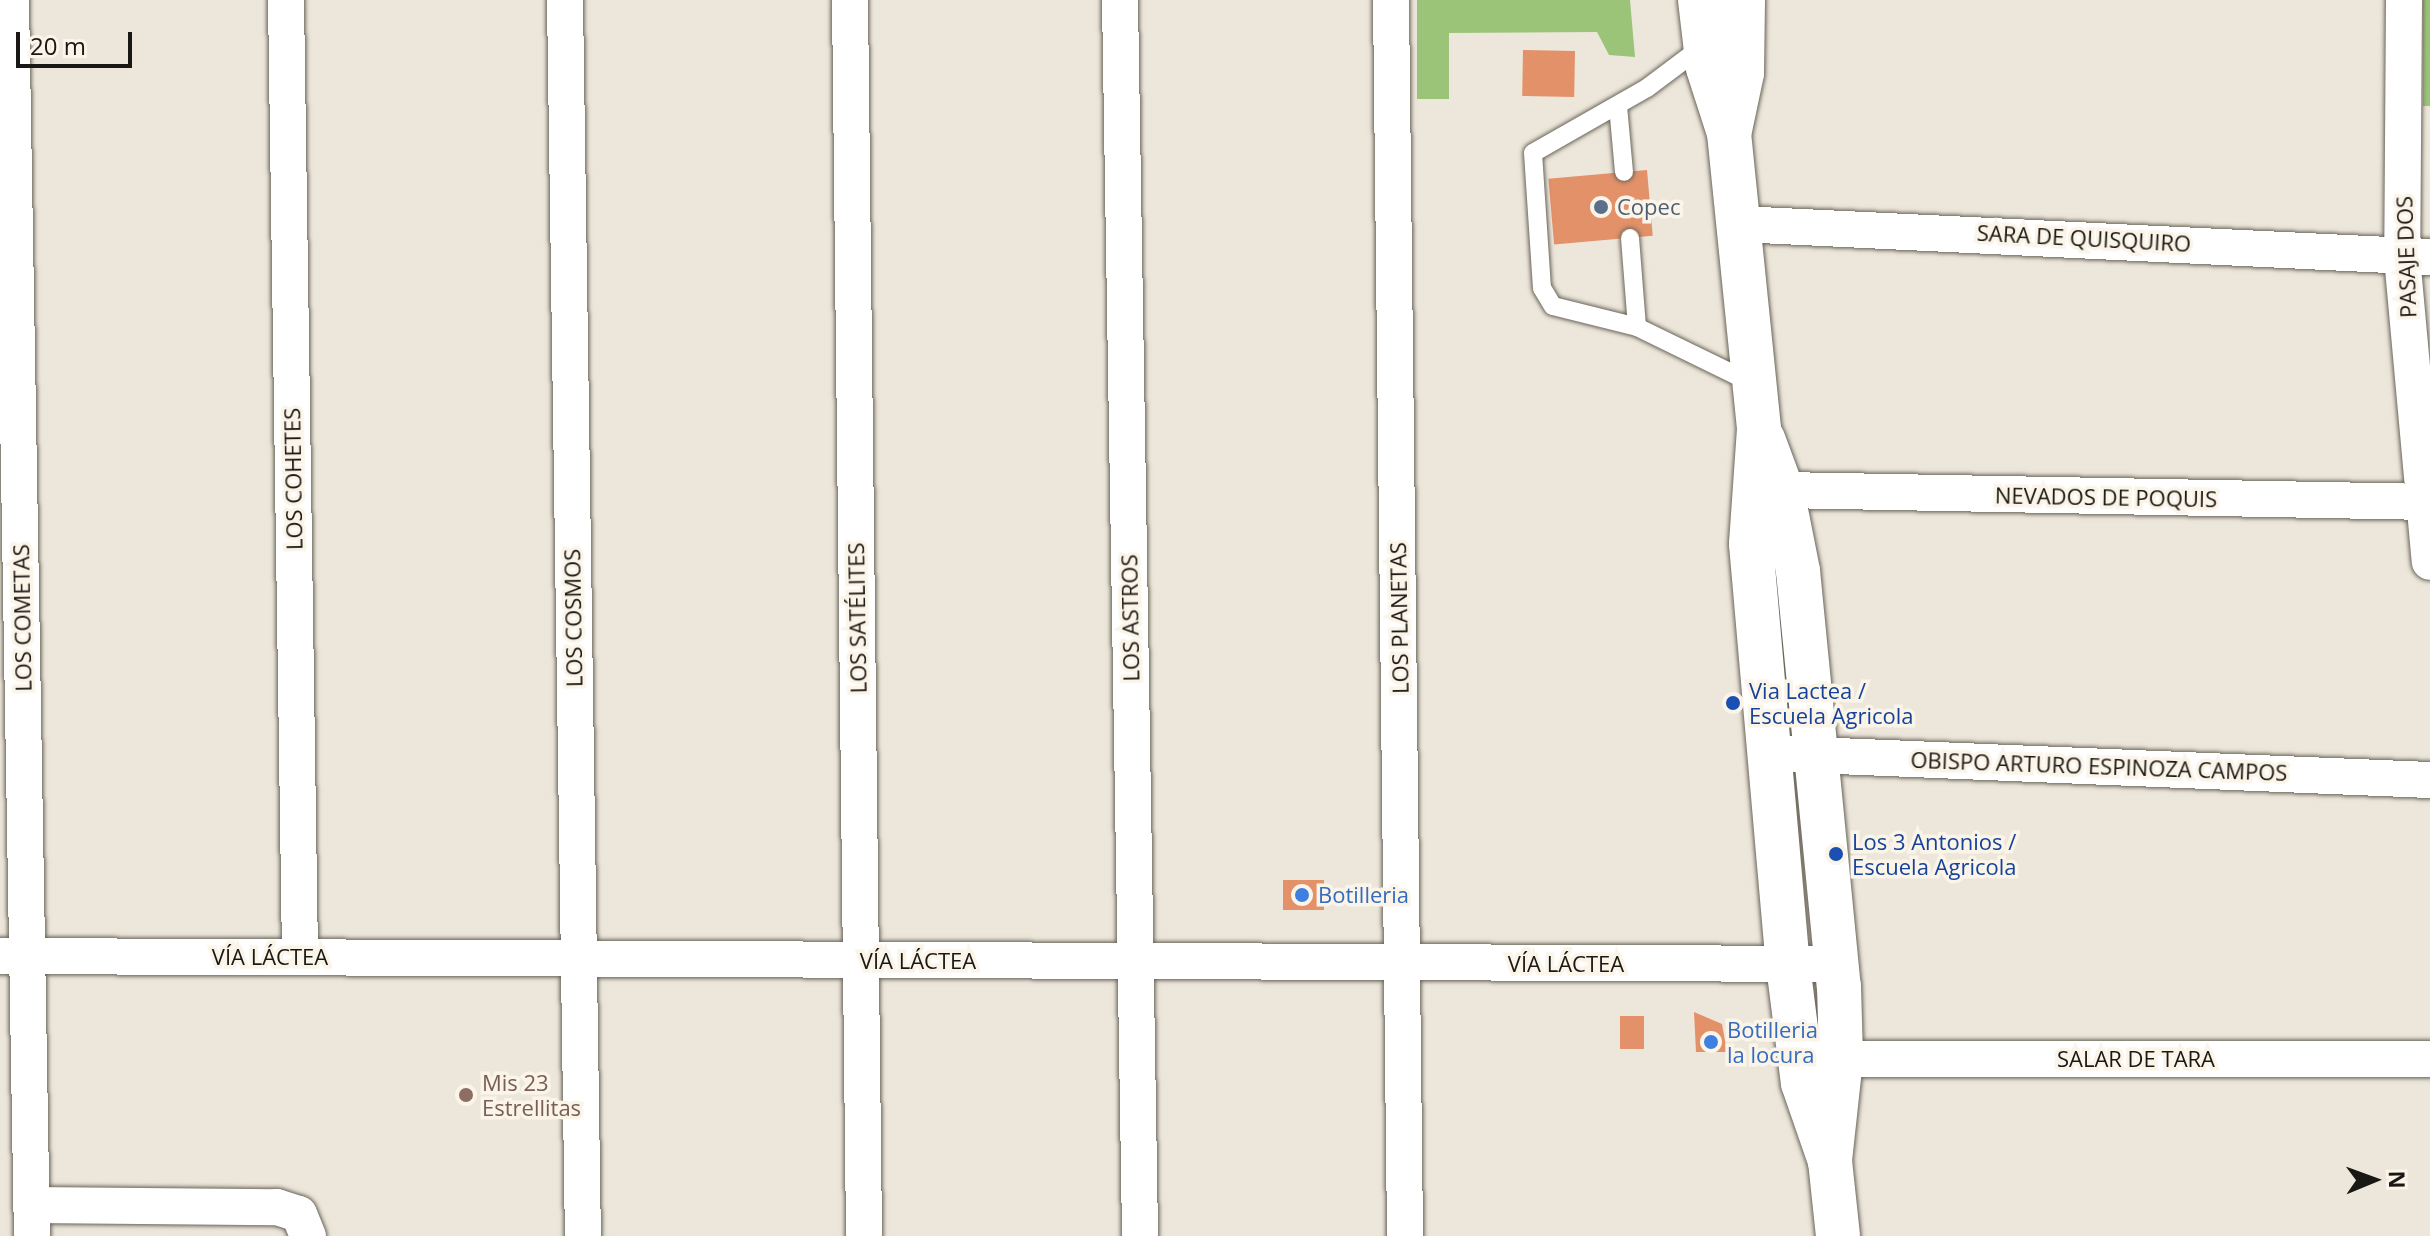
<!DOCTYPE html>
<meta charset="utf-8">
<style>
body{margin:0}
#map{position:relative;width:2430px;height:1236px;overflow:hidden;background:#ede7db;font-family:"Open Sans",sans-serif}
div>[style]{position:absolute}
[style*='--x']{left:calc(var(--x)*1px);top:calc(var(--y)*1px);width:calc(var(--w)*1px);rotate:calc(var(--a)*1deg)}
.green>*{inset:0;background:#9cc479;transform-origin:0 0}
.building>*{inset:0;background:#e39168;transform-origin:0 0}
.roads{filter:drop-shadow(0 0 2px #696459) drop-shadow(0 0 2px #696459)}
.lane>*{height:18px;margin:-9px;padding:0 9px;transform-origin:9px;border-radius:9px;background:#fff}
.street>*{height:36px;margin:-18px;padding:0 18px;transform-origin:18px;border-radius:18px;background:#fff}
.secondary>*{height:44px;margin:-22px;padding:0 22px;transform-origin:22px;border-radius:22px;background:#fff}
.dots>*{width:22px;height:22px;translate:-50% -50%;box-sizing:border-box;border:4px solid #fbf4e8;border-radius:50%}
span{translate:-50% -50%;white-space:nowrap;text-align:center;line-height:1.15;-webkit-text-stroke:7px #fbf4e8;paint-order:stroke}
.service-label{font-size:22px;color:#4e5e75}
.left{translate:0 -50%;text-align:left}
.street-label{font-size:22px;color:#1a1814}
.transit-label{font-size:22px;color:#164399}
.shop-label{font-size:22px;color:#366cbe}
.education-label{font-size:22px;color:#785e54}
.north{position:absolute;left:2334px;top:1140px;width:80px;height:80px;-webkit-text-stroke:6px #fbf4e8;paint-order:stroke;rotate:89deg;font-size:22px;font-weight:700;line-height:32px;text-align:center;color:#1a1814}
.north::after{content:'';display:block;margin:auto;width:28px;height:36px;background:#1a1814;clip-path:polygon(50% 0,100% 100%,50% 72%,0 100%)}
.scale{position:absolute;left:16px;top:32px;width:116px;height:36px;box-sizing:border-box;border:4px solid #1a1814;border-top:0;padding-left:10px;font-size:24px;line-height:28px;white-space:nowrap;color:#1a1814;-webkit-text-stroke:6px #fbf4e8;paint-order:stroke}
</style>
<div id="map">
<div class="green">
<div style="clip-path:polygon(1417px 0,1630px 0,1635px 57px,1609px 55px,1597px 32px,1449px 33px,1449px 99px,1417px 99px)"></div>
<div style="left:2423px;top:0;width:7px;height:106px"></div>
</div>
<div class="building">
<div style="left:1523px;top:50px;width:52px;height:46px;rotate:1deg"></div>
<div style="left:1647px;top:170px;width:66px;height:99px;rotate:85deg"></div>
<div style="left:1283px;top:880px;width:41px;height:30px"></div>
<div style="clip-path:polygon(1694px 1012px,1722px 1024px,1727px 1052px,1696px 1052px)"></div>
<div style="left:1620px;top:1016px;width:24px;height:33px"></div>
</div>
<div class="roads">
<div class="lane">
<div style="--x:1703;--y:46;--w:70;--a:143.1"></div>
<div style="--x:1647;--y:88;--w:131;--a:150.3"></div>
<div style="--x:1533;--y:153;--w:135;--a:86.2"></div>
<div style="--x:1542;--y:288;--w:21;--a:59"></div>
<div style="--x:1553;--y:306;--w:87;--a:14"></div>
<div style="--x:1637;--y:327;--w:128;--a:26"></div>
<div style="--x:1618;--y:106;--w:66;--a:84.8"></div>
<div style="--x:1630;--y:238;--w:89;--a:85.5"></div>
</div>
<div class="street">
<div style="--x:11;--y:0;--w:1236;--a:89.03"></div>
<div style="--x:286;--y:0;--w:957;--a:89.16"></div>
<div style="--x:565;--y:0;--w:1236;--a:89.17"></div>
<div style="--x:850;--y:0;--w:1236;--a:89.35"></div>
<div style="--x:1120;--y:0;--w:1236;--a:89.07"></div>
<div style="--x:1391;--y:0;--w:1236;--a:89.35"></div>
<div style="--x:2404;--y:0;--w:257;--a:90.4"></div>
<div style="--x:2402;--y:257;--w:306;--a:84.8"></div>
<div style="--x:1739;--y:224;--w:692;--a:2.73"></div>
<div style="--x:1782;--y:490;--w:648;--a:1.06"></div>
<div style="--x:1788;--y:754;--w:643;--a:2.32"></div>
<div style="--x:0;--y:956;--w:1836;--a:0.25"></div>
<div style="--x:1841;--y:1059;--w:589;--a:0"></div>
<div style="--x:32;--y:1205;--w:245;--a:0.5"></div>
<div style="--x:277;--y:1207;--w:23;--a:18"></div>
<div style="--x:299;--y:1214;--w:24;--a:68"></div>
</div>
<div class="secondary">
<div style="--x:1700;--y:0;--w:68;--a:83.3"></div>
<div style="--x:1708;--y:68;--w:68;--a:72.1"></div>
<div style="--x:1729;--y:133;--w:298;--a:84.2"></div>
<div style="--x:1759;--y:429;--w:115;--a:94"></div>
<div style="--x:1751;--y:544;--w:423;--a:85"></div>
<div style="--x:1788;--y:965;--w:119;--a:82.8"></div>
<div style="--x:1803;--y:1083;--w:83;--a:70.9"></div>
<div style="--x:1730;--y:130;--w:58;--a:-78.1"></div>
<div style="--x:1742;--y:73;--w:73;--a:-89.2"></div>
<div style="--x:1763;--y:439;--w:54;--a:69.6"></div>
<div style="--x:1782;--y:490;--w:83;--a:78.8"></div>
<div style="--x:1798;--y:571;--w:417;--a:84.4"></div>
<div style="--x:1839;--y:986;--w:73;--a:88.4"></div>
<div style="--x:1841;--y:1059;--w:103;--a:96.2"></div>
<div style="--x:1830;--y:1161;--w:75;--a:83.9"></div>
</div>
</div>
<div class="dots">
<div style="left:1601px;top:207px;background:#5c6f8a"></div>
<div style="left:1733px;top:703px;background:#1a4fb4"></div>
<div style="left:1836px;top:854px;background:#1a4fb4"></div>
<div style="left:1302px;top:895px;background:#3f7fe0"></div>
<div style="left:1711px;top:1042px;background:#3f7fe0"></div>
<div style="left:466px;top:1095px;background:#8d6e63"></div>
</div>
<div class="service-label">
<span class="left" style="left:1617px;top:207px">Copec</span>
</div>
<div class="street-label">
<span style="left:2084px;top:238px;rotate:3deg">SARA DE QUISQUIRO</span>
<span style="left:2406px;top:257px;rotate:-92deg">PASAJE DOS</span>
<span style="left:293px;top:479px;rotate:-91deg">LOS COHETES</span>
<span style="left:2106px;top:497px;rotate:1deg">NEVADOS DE POQUIS</span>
<span style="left:22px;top:618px;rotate:-91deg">LOS COMETAS</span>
<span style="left:573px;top:618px;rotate:-91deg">LOS COSMOS</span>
<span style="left:857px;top:618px;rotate:-91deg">LOS SATÉLITES</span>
<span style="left:1130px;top:618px;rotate:-91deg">LOS ASTROS</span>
<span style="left:1399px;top:618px;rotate:-91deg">LOS PLANETAS</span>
<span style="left:2099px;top:766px;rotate:2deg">OBISPO ARTURO ESPINOZA CAMPOS</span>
<span style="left:270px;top:957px">VÍA LÁCTEA</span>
<span style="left:918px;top:961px">VÍA LÁCTEA</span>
<span style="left:1566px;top:964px">VÍA LÁCTEA</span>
<span style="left:2136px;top:1059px">SALAR DE TARA</span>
</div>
<div class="transit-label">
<span class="left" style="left:1749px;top:703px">Via Lactea /<br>Escuela Agricola</span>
<span class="left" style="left:1852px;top:854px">Los 3 Antonios /<br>Escuela Agricola</span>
</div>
<div class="shop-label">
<span class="left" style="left:1318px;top:895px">Botilleria</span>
<span class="left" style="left:1727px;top:1042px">Botilleria<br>la locura</span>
</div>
<div class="education-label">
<span class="left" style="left:482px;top:1095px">Mis 23<br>Estrellitas</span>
</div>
<div class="north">N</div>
<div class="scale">20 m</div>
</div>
